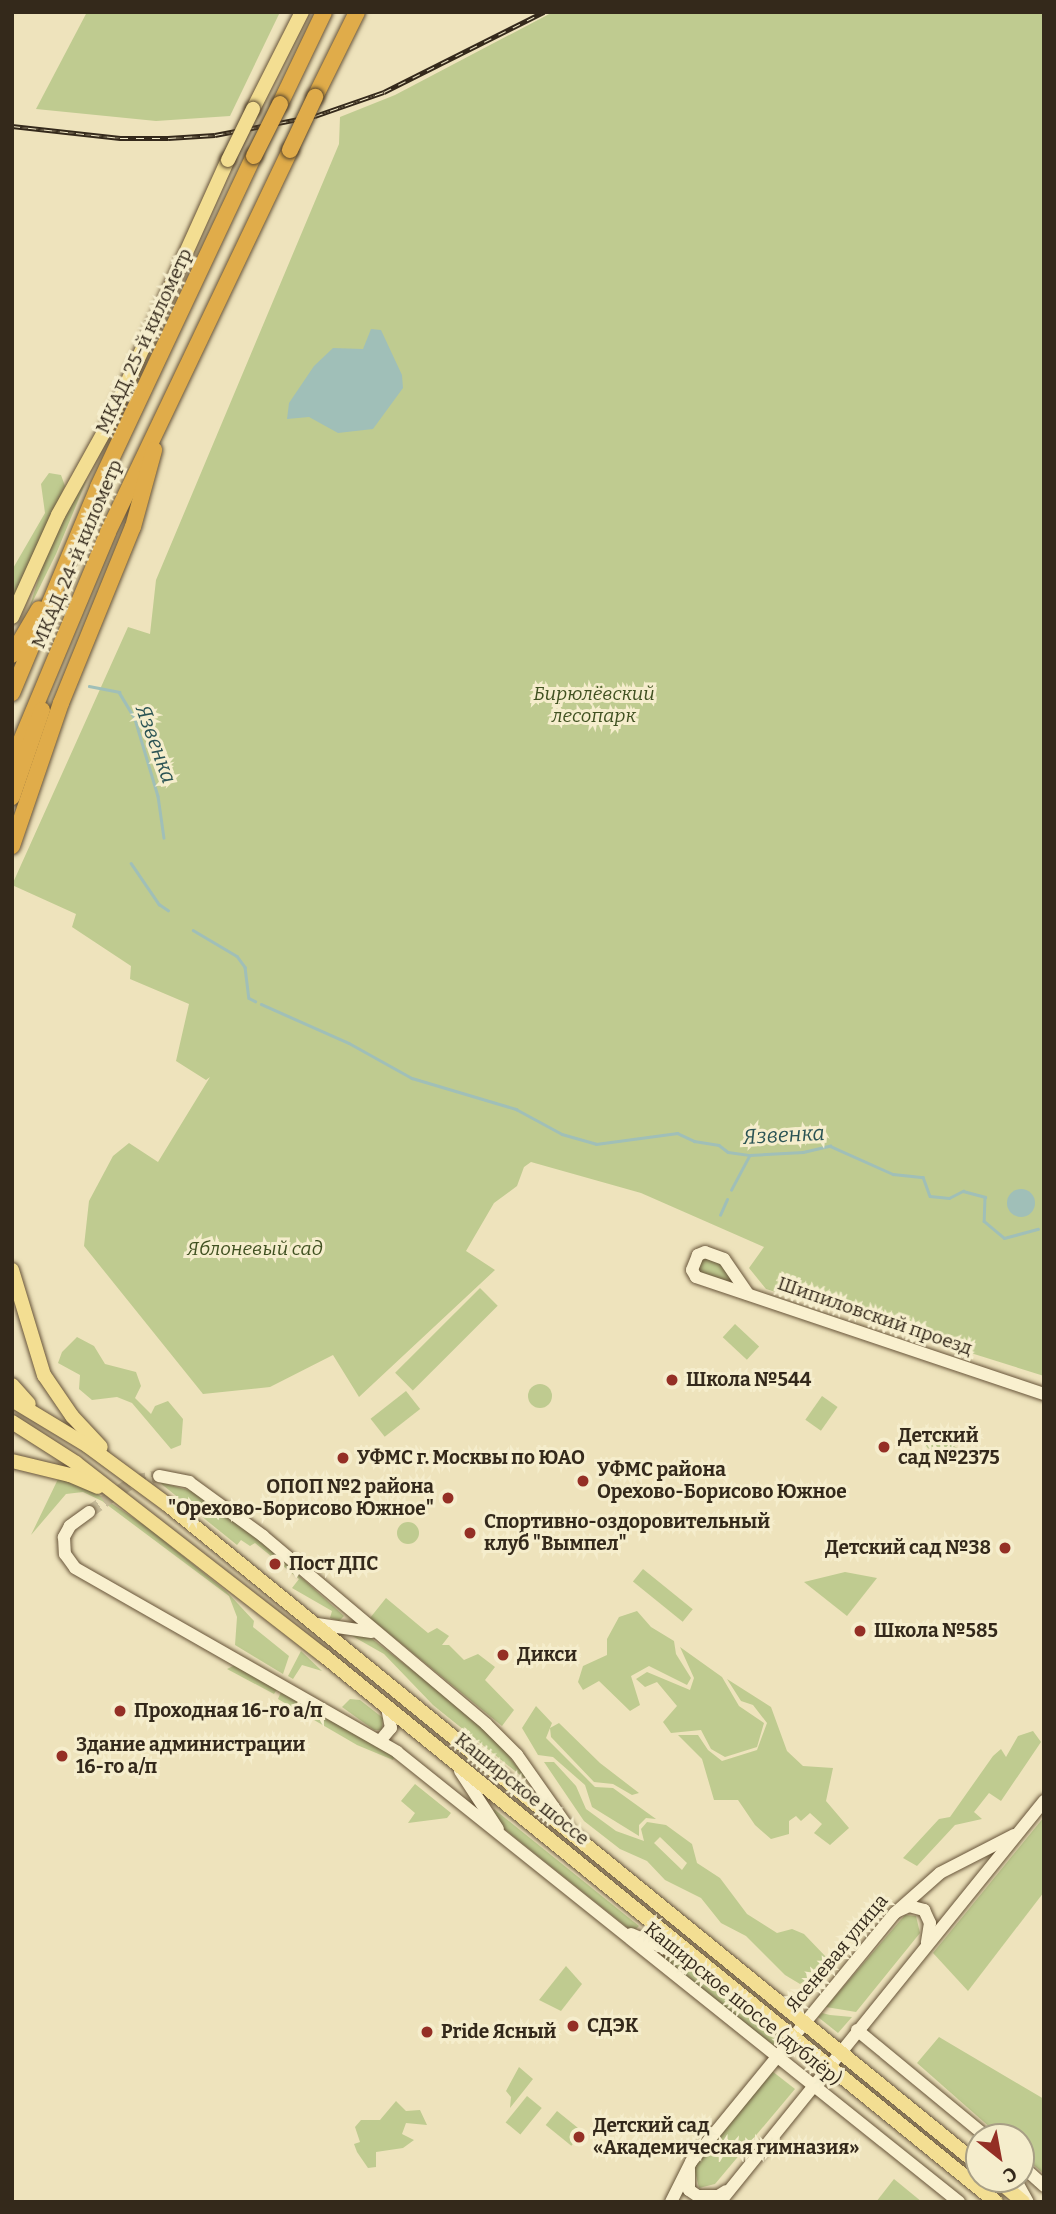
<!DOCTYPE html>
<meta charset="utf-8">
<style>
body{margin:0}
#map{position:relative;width:1056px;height:2214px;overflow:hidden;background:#eee3bc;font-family:Bitter,serif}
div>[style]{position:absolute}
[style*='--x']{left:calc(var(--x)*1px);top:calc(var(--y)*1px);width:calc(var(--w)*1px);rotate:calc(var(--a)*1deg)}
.green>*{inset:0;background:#bfcb90;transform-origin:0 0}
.round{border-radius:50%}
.water>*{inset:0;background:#a0bfb8}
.stream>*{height:2.5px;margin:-1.25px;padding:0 1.25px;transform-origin:1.25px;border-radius:1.25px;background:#a0bfb8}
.secondary-tunnel>*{height:12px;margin-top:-6px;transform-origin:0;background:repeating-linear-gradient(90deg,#c9be9c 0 12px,transparent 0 18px)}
.roads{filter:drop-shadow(0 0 2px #675439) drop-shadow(0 0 2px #675439)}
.secondary>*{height:12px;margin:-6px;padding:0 6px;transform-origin:6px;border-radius:6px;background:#f9f0cf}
.primary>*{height:14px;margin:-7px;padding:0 7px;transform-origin:7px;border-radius:7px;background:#f3de92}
.highway>*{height:16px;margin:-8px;padding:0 8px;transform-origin:8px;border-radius:8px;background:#e0ac4a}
.rail>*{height:5px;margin-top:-2.5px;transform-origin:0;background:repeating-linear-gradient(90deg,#f5edcc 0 8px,#34291b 0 16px);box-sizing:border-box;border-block:2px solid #34291b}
.bridges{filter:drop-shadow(0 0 2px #52412a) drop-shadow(0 0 2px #52412a)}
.primary-bridge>*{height:14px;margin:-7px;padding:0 7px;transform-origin:7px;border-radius:7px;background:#f3de92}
.highway-bridge>*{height:16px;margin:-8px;padding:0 8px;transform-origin:8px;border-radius:8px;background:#e0ac4a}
.dots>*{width:19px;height:19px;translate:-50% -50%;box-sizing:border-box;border:4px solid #f5edcc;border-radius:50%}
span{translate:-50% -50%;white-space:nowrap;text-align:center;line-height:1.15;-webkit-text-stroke:6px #f5edcc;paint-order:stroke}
.street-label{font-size:19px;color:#34291b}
.park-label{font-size:19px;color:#405121;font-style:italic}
.poi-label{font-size:19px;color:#34291b;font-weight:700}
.left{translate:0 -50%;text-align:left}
.right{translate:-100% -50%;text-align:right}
.water-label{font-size:21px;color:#2a5354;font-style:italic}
.frame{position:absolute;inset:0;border:14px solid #34291b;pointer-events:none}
.north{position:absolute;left:965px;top:2123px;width:70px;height:70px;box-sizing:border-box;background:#f5edcc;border:2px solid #a89f85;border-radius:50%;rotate:149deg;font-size:19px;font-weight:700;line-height:28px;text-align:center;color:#34291b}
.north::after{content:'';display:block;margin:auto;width:24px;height:32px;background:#942f25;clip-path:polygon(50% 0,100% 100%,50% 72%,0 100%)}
</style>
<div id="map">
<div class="green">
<div style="clip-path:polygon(87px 12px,280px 12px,230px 116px,156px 121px,36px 109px)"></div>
<div style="clip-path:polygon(553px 12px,1044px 12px,1044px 1376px,766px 1289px,749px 1268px,764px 1247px,641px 1193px,531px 1162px,524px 1167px,517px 1186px,494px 1203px,466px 1251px,495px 1270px,359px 1397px,333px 1355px,270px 1387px,203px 1394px,84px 1246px,89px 1201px,113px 1156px,129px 1143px,158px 1162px,210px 1077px,206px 1080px,176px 1061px,189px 1004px,130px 979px,131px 966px,72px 927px,76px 914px,12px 885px,128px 627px,150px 634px,156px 580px,339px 144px,340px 117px,395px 95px)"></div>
<div style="clip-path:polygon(49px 473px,61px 475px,65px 486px,12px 601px,12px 570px,45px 513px,41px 484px)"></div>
<div style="clip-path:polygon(87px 479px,56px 554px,29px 609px,51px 538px)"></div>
<div style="clip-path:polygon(698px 1255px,719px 1256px,748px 1294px,693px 1276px)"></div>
<div style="left:480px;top:1288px;width:25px;height:120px;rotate:45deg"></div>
<div style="left:735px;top:1324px;width:33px;height:18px;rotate:43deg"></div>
<div style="clip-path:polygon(77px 1337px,94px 1346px,105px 1364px,136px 1372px,141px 1386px,135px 1398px,151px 1414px,155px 1406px,168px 1401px,183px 1419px,181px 1445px,171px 1449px,132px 1403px,117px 1397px,92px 1400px,79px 1389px,80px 1375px,58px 1363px,62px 1352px)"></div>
<div class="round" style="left:528px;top:1384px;width:24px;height:24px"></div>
<div style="left:406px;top:1391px;width:23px;height:45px;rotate:52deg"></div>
<div style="left:822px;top:1396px;width:19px;height:29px;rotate:35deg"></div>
<div style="clip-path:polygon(909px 1426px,931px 1443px,938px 1434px,958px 1449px,947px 1463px,906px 1431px)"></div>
<div style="clip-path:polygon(59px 1477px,93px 1491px,147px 1527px,226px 1591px,254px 1621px,253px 1627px,289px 1656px,283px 1674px,235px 1645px,237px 1617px,229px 1596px,102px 1501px,83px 1492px,66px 1494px,31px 1535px)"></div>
<div style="clip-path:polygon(159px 1482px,192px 1491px,261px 1541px,344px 1616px,339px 1621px,330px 1618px,332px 1611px,292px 1588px,299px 1579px,255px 1543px,250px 1546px,241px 1540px,237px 1545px)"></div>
<div class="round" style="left:397px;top:1522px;width:22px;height:22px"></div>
<div style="left:643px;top:1569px;width:64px;height:16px;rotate:39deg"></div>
<div style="clip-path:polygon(845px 1572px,877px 1578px,847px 1616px,804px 1582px)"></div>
<div style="clip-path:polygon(386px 1598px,428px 1633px,437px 1628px,449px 1636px,442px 1645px,449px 1645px,464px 1660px,478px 1654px,495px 1667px,485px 1680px,514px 1710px,502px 1726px,370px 1618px)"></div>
<div style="clip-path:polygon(637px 1611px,651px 1627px,674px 1641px,676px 1654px,691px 1678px,687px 1685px,649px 1666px,631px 1676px,640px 1705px,630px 1711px,599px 1681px,583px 1690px,578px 1682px,583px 1666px,607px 1655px,607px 1639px,619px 1617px)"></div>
<div style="clip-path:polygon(347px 1633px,371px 1638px,425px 1680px,497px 1741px,530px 1783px,433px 1705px,384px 1654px)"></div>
<div style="clip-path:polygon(680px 1647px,722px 1677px,739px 1706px,764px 1723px,757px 1747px,725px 1757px,711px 1749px,701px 1730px,671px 1733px,663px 1722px,677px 1706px,657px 1682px,645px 1687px,636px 1679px,647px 1672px,690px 1690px,694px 1678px)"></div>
<div style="clip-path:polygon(301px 1651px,322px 1671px,302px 1665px,293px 1679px,288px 1676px)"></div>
<div style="clip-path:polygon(235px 1665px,277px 1689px,274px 1694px,227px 1669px)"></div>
<div style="clip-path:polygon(727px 1679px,771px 1707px,787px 1751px,803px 1766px,833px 1768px,826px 1801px,849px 1828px,830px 1845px,814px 1833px,822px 1824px,810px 1813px,801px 1821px,796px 1816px,789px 1821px,789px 1834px,771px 1839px,755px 1825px,738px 1800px,714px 1800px,702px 1759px,678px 1735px,698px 1735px,708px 1750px,722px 1761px,757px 1750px,767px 1723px,753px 1705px,741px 1701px)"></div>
<div style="clip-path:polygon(281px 1692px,395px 1756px,393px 1760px,357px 1745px,278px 1699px)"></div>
<div style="clip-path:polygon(350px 1699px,360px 1700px,383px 1718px,382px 1730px,374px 1730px,342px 1707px)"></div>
<div style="clip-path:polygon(536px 1706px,552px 1723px,546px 1738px,595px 1787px,613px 1788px,656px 1819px,646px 1818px,639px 1825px,639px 1836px,592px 1807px,585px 1785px,553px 1757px,538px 1755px,522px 1728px)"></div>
<div style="clip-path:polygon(559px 1723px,600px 1763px,639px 1793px,632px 1795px,613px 1784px,594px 1782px,551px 1737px,550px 1728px)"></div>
<div style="clip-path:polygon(1033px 1731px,1041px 1742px,1001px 1801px,989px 1793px,974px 1812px,982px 1819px,955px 1825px,917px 1866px,903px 1858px,939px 1819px,950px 1817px,993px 1756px,1001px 1749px,1006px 1757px,1018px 1736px)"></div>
<div style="clip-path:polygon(evenodd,544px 1762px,554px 1762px,576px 1786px,586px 1809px,616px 1831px,644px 1841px,641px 1829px,647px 1822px,666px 1825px,692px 1844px,697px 1863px,720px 1878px,747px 1914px,777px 1933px,792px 1929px,804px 1934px,827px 1958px,827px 1965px,800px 1984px,785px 1975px,746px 1936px,721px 1923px,701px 1898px,665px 1880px,647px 1861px,620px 1849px,584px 1821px,544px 1762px,660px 1837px,687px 1863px,682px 1870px,654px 1843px,660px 1837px)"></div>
<div style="clip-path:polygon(415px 1784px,451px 1813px,447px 1818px,408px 1823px,415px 1813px,401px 1801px)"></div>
<div style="clip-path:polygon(494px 1809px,639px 1926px,633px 1932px,498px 1824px,491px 1813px)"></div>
<div style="clip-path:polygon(1044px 1817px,1044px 1892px,968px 1991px,933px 1953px)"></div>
<div style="clip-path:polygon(905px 1915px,916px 1916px,920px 1933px,856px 2012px,826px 2007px)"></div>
<div style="clip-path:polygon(662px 1950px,679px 1960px,778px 2042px,774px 2046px,660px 1956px)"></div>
<div style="clip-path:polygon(566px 1966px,582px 1984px,561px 2011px,539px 2000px)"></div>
<div style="clip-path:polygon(822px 2013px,830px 2015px,852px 2017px,838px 2033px,818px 2017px)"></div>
<div style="clip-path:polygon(939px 2037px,1044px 2099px,1044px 2174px,1021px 2154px,1021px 2137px,1001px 2137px,917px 2063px)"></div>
<div style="clip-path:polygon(519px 2067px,533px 2079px,510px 2108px,511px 2097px,506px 2091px)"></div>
<div style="clip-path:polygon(772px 2071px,795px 2089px,715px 2184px,699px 2188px,694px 2167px)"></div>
<div style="left:527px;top:2096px;width:19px;height:34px;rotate:39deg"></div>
<div style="clip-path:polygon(396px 2101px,406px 2111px,420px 2110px,427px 2125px,406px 2123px,402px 2134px,414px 2140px,403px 2148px,376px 2152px,376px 2167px,368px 2168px,357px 2152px,354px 2144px,360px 2142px,355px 2127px,361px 2120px,380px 2120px)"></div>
<div style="left:557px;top:2111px;width:33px;height:18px;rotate:39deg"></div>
<div style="clip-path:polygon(894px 2179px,922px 2202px,876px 2202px)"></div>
</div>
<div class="water">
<div style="clip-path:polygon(371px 329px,381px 330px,402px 375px,403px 388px,373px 429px,338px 433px,309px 417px,287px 419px,289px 403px,314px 366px,333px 348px,363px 349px)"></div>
<div class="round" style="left:1007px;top:1189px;width:28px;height:28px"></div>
</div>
<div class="stream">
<div style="--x:89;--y:686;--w:31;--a:11"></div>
<div style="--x:119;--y:692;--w:31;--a:59"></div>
<div style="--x:135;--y:719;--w:80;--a:73.4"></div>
<div style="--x:158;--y:796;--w:42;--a:81.9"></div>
<div style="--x:131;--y:863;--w:50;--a:55.7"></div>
<div style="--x:159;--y:904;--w:11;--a:34"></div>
<div style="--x:193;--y:930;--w:51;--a:30.6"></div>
<div style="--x:237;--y:956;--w:14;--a:54"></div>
<div style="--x:245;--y:967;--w:31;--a:83"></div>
<div style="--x:249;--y:998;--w:7;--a:27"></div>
<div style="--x:261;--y:1004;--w:96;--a:23.9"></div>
<div style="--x:349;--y:1043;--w:72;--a:29.1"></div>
<div style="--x:412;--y:1078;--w:109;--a:16.6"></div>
<div style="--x:516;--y:1109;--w:52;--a:28.5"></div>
<div style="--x:562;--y:1134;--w:35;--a:16"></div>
<div style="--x:596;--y:1144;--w:82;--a:-7.7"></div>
<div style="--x:677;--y:1133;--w:19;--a:25"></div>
<div style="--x:694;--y:1141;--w:25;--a:9"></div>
<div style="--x:719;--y:1145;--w:11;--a:38"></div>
<div style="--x:728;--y:1152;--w:22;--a:8"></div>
<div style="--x:750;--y:1155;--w:53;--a:-3.2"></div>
<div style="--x:803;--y:1152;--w:28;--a:-13"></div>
<div style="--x:830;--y:1146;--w:69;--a:24"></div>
<div style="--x:893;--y:1174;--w:30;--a:6"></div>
<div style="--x:923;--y:1177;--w:20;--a:70"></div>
<div style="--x:930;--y:1196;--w:19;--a:6"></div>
<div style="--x:949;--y:1198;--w:16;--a:-27"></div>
<div style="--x:963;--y:1191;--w:23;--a:15"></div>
<div style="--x:985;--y:1197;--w:24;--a:92"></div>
<div style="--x:984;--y:1221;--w:26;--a:40"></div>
<div style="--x:1004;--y:1238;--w:35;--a:-15"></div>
<div style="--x:731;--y:1190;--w:38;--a:-62"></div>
<div style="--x:720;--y:1215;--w:17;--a:-66"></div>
</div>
<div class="secondary-tunnel">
<div style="--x:89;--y:1512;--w:55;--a:-34.6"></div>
<div style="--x:134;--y:1481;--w:25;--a:-11"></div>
</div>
<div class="roads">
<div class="secondary">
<div style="--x:748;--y:1294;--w:42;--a:-124.4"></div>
<div style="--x:724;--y:1259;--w:20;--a:-160"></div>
<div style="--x:705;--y:1252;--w:8;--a:157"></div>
<div style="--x:698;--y:1255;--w:16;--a:112"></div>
<div style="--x:692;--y:1270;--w:8;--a:60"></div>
<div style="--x:696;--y:1277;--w:367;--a:18.6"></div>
<div style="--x:159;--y:1476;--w:31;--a:11"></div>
<div style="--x:189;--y:1482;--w:92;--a:36.1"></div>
<div style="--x:263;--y:1536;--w:292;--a:40.1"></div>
<div style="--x:486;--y:1724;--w:44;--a:45"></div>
<div style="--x:517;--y:1755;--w:87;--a:54.8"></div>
<div style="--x:89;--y:1512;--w:24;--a:144"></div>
<div style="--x:70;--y:1526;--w:13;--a:119"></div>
<div style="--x:64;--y:1537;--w:17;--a:87"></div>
<div style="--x:65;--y:1554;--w:17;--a:54"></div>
<div style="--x:75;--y:1568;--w:371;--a:29.7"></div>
<div style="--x:397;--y:1752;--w:720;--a:38.68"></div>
<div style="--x:317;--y:1624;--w:55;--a:8.4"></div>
<div style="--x:380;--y:1741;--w:17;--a:-50"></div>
<div style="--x:391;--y:1728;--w:21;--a:-101"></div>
<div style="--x:460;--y:1771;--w:69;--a:56.8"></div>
<div style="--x:898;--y:1911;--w:12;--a:-24"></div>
<div style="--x:909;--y:1906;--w:16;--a:15"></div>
<div style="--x:924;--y:1910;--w:14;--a:65"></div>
<div style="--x:930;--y:1923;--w:20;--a:99"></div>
<div style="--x:631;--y:1934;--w:69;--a:22.9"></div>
<div style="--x:857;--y:2030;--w:168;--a:39.5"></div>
<div style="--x:1021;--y:2165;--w:31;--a:42"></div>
<div style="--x:689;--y:2169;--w:21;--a:90"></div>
<div style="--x:689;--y:2190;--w:11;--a:34"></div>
<div style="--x:698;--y:2196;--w:20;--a:0"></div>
<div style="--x:718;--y:2196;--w:9;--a:-32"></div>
<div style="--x:1015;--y:2179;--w:26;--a:61"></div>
<div style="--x:671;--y:2202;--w:45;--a:-63.4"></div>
<div style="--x:691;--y:2162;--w:322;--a:-50.7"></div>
<div style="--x:895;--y:1913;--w:60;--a:-41.6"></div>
<div style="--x:940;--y:1873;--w:83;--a:-27.2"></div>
<div style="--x:720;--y:2202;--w:516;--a:-51.06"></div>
</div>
<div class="primary">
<div style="--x:253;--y:109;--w:109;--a:-63.2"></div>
<div style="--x:12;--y:617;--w:112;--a:-65.7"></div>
<div style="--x:58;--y:515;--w:105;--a:-61"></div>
<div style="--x:109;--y:423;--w:289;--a:-65.7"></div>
<div style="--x:12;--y:1270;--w:110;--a:73.1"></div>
<div style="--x:44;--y:1375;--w:50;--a:55.7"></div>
<div style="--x:72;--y:1416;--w:42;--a:46.9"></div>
<div style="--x:12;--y:1385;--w:25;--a:48"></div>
<div style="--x:12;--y:1400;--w:89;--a:31.2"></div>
<div style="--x:88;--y:1446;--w:99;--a:36.4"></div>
<div style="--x:168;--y:1505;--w:1046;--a:39.14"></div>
<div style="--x:12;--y:1422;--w:76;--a:32.6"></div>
<div style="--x:76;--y:1463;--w:313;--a:37.9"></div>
<div style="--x:323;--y:1655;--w:867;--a:39.1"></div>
<div style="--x:12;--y:1461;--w:60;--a:13.6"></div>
<div style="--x:70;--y:1475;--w:30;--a:23"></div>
<div style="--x:996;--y:2179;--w:35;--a:40"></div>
</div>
<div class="highway">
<div style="--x:315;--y:97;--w:95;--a:-63.7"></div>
<div style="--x:280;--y:104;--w:102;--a:-64.4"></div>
<div style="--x:12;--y:655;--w:53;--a:-59.6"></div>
<div style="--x:12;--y:693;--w:223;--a:-67.3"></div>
<div style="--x:98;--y:487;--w:366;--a:-64.8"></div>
<div style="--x:12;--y:762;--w:249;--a:-67.3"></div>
<div style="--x:108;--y:532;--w:423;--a:-64.5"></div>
<div style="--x:12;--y:797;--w:92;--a:-71"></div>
<div style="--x:12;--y:846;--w:151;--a:-71.1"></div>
<div style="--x:61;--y:703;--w:190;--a:-67.8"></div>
<div style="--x:133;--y:527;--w:80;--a:-74.7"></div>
</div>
</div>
<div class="rail">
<div style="--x:12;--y:126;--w:109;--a:6.3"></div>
<div style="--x:120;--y:138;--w:48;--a:0"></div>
<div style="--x:168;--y:138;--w:47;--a:-3.7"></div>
<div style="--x:215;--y:135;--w:102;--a:-10.8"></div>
<div style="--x:315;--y:116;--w:73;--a:-19.2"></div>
<div style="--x:384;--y:92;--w:179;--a:-26.6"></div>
</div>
<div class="bridges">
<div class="primary-bridge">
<div style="--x:228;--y:160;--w:57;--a:-63.9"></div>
</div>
<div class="highway-bridge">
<div style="--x:290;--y:150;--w:59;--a:-64.7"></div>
<div style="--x:254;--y:156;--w:58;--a:-63.4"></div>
</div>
</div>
<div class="dots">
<div style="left:672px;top:1380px;background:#942f25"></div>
<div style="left:884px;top:1447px;background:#942f25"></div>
<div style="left:343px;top:1458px;background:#942f25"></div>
<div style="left:583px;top:1481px;background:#942f25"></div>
<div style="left:448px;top:1498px;background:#942f25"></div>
<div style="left:470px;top:1533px;background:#942f25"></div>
<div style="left:1005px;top:1548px;background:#942f25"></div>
<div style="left:275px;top:1564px;background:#942f25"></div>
<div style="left:860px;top:1631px;background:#942f25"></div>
<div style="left:503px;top:1655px;background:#942f25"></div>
<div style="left:120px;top:1711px;background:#942f25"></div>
<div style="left:62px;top:1756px;background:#942f25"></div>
<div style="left:573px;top:2026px;background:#942f25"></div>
<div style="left:427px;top:2032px;background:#942f25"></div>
<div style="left:579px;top:2137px;background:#942f25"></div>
</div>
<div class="street-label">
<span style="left:144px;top:341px;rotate:-65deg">МКАД, 25-й километр</span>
<span style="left:77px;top:554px;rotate:-67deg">МКАД, 24-й километр</span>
<span style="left:875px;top:1316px;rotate:19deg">Шипиловский проезд</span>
<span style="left:522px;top:1789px;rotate:39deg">Каширское шоссе</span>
<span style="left:837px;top:1953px;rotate:-50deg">Ясеневая улица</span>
<span style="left:743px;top:2004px;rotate:39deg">Каширское шоссе (дублёр)</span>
</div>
<div class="park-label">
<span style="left:594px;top:705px">Бирюлёвский<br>лесопарк</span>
<span style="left:255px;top:1249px">Яблоневый сад</span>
</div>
<div class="poi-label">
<span class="left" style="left:686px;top:1380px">Школа №544</span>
<span class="left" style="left:898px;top:1447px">Детский<br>сад №2375</span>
<span class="left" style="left:357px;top:1458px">УФМС г. Москвы по ЮАО</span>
<span class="left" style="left:597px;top:1481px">УФМС района<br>Орехово-Борисово Южное</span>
<span class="right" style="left:434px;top:1498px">ОПОП №2 района<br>"Орехово-Борисово Южное"</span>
<span class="left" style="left:484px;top:1533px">Спортивно-оздоровительный<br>клуб "Вымпел"</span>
<span class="right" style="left:991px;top:1548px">Детский сад №38</span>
<span class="left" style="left:289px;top:1564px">Пост ДПС</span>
<span class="left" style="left:874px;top:1631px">Школа №585</span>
<span class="left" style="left:517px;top:1655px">Дикси</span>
<span class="left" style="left:134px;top:1711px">Проходная 16-го а/п</span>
<span class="left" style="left:76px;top:1756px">Здание администрации<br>16-го а/п</span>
<span class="left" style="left:587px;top:2026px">СДЭК</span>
<span class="left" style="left:441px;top:2032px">Pride Ясный</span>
<span class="left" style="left:593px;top:2137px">Детский сад<br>«Академическая гимназия»</span>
</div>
<div class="water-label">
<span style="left:156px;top:744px;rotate:70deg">Язвенка</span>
<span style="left:784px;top:1135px;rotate:-3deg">Язвенка</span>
</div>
<div class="frame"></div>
<div class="north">С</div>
</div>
